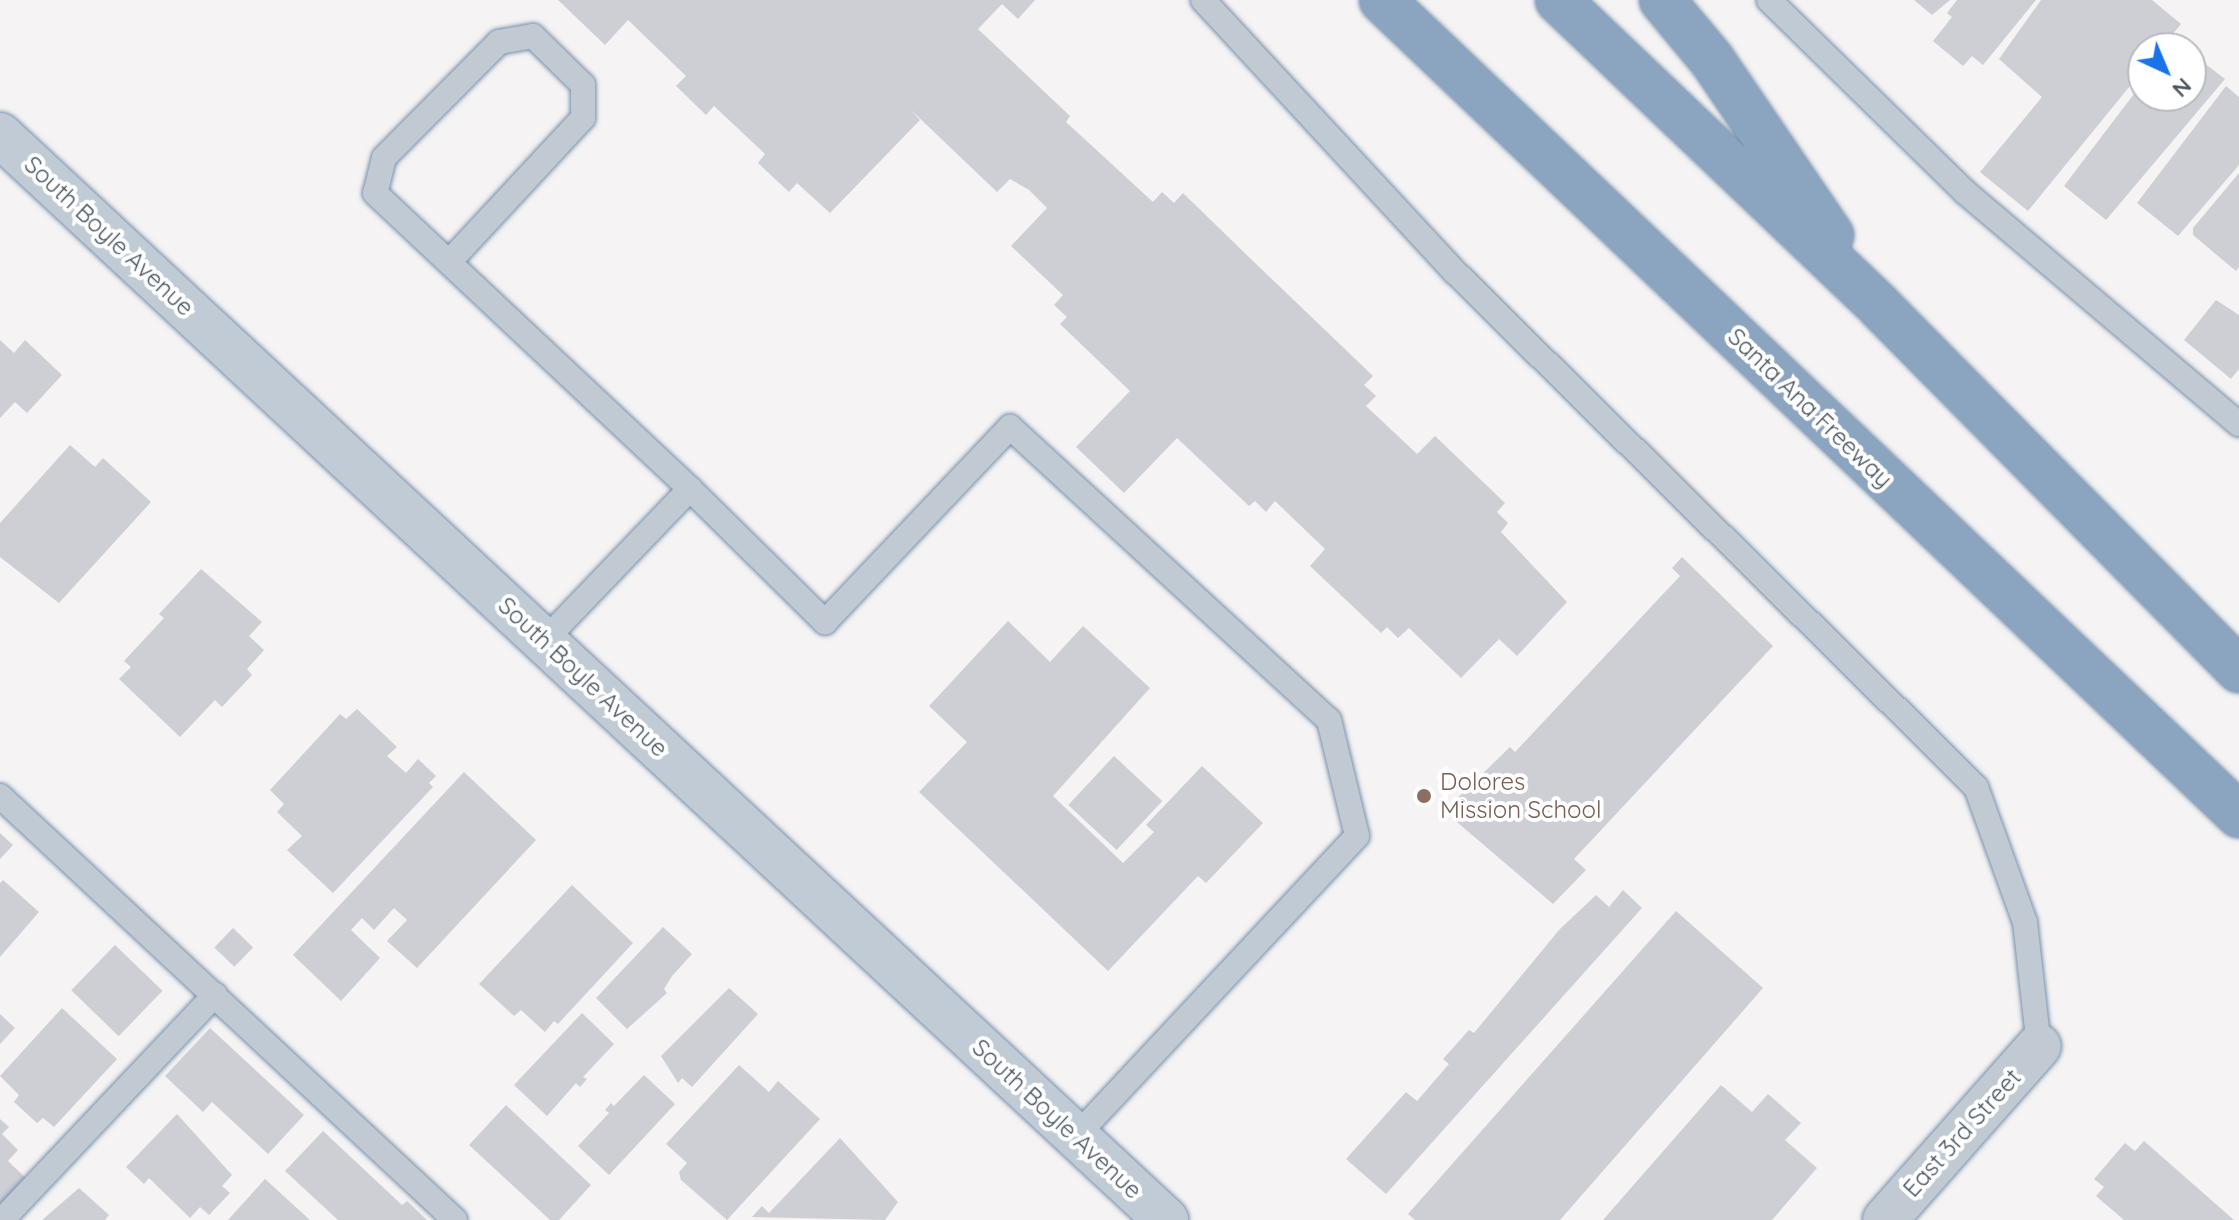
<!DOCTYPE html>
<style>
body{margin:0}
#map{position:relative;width:2239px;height:1220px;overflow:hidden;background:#f5f3f3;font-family:Quicksand,sans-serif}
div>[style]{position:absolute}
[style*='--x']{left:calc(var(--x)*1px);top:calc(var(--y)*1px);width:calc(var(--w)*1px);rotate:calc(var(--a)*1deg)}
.building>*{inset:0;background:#cdcfd5;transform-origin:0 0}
.roads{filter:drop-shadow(0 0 2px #7690ad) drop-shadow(0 0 2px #7690ad)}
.service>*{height:24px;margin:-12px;padding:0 12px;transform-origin:12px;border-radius:12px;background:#c1cad2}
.minor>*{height:44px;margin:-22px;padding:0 22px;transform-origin:22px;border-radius:22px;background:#c1cad2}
.secondary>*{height:44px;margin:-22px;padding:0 22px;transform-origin:22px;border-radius:22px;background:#c1cbd6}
.motorway>*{height:44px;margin:-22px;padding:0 22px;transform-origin:22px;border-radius:22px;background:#8ba5c1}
.dots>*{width:22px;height:22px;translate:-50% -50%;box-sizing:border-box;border:4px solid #fff;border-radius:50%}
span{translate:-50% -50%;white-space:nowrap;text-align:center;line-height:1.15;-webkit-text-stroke:8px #fff;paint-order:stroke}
.street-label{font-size:24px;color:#4a5661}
.education-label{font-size:24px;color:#785e54}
.left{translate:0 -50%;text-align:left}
.north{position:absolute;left:2127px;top:32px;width:80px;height:80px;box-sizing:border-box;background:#fff;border:2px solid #b7bbc0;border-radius:50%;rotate:136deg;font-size:22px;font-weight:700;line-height:32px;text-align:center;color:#4a5661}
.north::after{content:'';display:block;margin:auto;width:28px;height:36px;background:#1a73e8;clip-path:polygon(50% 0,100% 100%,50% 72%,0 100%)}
</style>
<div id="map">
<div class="building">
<div style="clip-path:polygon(558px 0,1035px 0,1018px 19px,1002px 4px,978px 29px,1070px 116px,1066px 122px,1153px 202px,1162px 192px,1174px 203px,1183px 193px,1254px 262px,1373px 376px,1364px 385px,1376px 396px,1366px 406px,1417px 454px,1435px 436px,1505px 503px,1497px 512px,1508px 523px,1501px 532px,1567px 602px,1517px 656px,1499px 639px,1461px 678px,1409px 628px,1398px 638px,1387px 627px,1381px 633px,1310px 566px,1325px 549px,1275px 501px,1266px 512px,1255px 501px,1249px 506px,1177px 438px,1124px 493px,1076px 447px,1130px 391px,1060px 324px,1067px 317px,1054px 305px,1063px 295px,1011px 246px,1047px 208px,1029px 190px,1010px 179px,997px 192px,910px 109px,920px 120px,830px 213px,797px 183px,789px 192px,758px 163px,765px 154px,714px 106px,706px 115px,676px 86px,686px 76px,628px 20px,605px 45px)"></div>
<div style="clip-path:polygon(1914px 0,1950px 0,1932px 15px)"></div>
<div style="clip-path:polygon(1957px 0,2036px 0,1983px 65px,1972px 56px,1963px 66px,1933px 41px,1952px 17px,1947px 13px)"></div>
<div style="clip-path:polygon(2041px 0,2152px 0,2181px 24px,2161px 48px,2143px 48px,2143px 70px,2028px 211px,1980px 172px,2042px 97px,1999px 59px)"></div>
<div style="clip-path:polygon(2191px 53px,2225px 79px,2106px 220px,2064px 186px,2143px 82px,2143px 96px,2191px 96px)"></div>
<div style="clip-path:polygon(2226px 86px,2239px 97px,2239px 165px,2178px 236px,2137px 203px)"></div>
<div style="clip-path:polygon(2239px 173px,2239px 267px,2236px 271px,2193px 235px,2193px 228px)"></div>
<div style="clip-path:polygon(2216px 300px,2239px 315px,2239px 369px,2231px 379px,2184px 340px)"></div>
<div style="clip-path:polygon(0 340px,14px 353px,25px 340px,62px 375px,27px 413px,15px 402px,0 418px)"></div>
<div style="clip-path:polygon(70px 445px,95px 467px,103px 458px,151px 502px,59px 603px,0 557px,0 523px)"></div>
<div style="clip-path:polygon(1682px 557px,1773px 646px,1574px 859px,1586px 870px,1553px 904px,1444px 811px,1510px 747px,1515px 752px,1680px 576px,1672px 568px)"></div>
<div style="clip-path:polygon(201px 569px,262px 622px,249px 636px,264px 650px,247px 669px,252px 675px,222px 707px,215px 700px,180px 737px,119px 679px,131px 667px,124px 661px,164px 618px,159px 614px)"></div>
<div style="clip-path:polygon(1008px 621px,1050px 662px,1083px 626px,1150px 688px,1053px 796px,1123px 863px,1154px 832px,1146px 825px,1202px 766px,1263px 823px,1206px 883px,1198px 876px,1108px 971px,919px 792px,967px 742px,929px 706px)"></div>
<div style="clip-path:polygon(357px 709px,397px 747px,387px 756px,406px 773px,418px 759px,436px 776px,429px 783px,433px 787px,333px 893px,287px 850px,302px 836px,277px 812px,284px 804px,270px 790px,340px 714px,346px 719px)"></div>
<div style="left:1114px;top:756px;width:66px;height:67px;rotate:43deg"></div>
<div style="clip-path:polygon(464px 772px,536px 840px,417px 968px,387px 941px,407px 920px,394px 908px,374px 930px,362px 918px,351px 930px,380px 958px,341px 1001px,293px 955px)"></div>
<div style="clip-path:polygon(0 833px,13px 845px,0 859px)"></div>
<div style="clip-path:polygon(3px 880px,39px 912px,0 957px,0 883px)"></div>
<div style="clip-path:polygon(572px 885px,633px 943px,558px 1024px,554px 1021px,545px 1032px,521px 1010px,514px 1016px,479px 984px)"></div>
<div style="clip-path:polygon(1623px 890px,1642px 908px,1386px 1194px,1346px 1159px,1406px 1092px,1417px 1101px,1449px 1064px,1443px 1059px,1469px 1030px,1474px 1033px,1559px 930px,1596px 895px,1609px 907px)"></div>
<div style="clip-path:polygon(1676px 911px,1763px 988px,1560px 1220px,1415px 1220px,1408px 1214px)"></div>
<div style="clip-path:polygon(663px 927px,692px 954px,672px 976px,664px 989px,667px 993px,627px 1029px,596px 998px)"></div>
<div style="left:233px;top:928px;width:28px;height:27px;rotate:44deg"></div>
<div style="left:115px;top:945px;width:66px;height:63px;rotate:44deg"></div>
<div style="clip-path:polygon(729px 988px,758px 1014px,692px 1087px,682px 1078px,678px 1083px,661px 1056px)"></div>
<div style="clip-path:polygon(62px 1008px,117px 1059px,54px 1127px,43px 1118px,37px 1123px,14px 1102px,19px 1095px,0 1076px)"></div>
<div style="clip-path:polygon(582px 1013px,614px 1044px,583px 1077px,587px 1079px,580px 1087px,576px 1083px,547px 1116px,514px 1085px)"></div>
<div style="clip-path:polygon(0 1014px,15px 1028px,0 1044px)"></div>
<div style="clip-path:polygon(210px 1028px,304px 1115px,268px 1154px,212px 1102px,203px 1112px,165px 1076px)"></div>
<div style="clip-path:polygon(739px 1065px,769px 1092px,778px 1081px,820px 1119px,727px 1220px,681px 1180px,679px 1172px,687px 1163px,666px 1144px)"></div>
<div style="clip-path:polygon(644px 1075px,675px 1104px,609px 1175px,578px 1146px,609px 1113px,605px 1110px,611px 1103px,614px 1106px)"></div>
<div style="clip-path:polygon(1721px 1085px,1752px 1112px,1768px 1094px,1801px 1123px,1785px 1140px,1817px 1168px,1772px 1220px,1603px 1220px)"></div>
<div style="clip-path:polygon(506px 1105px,591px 1185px,559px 1220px,550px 1220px,469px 1145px)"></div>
<div style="clip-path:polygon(177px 1114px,232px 1175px,222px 1186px,230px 1193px,209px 1215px,200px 1207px,190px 1218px,149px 1178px,144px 1184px,126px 1167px)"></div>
<div style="clip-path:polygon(0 1119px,9px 1127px,2px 1134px,18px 1150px,8px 1161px,30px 1182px,0 1215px)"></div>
<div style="clip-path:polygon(323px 1131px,402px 1205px,407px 1201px,427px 1220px,338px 1220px,285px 1171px)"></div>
<div style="clip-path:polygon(840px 1138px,898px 1202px,885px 1220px,752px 1217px,762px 1206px,769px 1213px)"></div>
<div style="clip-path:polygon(2144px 1141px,2234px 1220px,2124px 1220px,2096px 1196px,2104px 1187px,2094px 1179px,2125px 1143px,2135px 1151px)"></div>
<div style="clip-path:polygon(265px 1179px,310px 1220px,228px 1220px)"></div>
<div style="clip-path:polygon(79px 1188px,109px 1215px,105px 1220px,42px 1220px)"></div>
</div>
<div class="roads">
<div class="service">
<div style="--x:1203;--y:0;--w:372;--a:47.2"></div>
<div style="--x:1456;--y:273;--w:731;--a:44.67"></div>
<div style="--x:1976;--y:787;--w:144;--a:70.1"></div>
<div style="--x:2025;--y:922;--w:125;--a:83.6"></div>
<div style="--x:1769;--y:0;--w:274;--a:44.4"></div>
<div style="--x:1965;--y:192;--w:359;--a:40.3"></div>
<div style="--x:451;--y:260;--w:194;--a:-47.1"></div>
<div style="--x:583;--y:118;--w:33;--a:-90"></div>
<div style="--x:583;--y:85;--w:70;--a:-135.6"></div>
<div style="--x:533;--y:36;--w:35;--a:170"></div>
<div style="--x:499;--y:42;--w:163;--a:134.8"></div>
<div style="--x:384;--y:158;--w:36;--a:104"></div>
<div style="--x:375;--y:193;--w:432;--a:43.2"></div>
<div style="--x:544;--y:641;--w:211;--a:-46.2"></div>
<div style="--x:690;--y:489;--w:190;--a:44.6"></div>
<div style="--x:825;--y:622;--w:269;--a:-46.5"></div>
<div style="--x:1010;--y:427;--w:433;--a:42.6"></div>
<div style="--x:1329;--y:720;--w:119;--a:76.4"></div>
<div style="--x:1357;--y:836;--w:411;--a:133.1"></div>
<div style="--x:0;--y:796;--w:622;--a:42.98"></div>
<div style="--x:2;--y:1220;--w:310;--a:-46.6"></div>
</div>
<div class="minor">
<div style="--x:1885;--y:1220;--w:232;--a:-48.5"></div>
</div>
<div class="secondary">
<div style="--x:0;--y:135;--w:1593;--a:42.94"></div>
</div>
<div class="motorway">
<div style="--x:1382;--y:0;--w:1183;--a:43.56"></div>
<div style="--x:1558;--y:0;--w:445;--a:43.6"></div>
<div style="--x:1880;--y:307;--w:511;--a:45.32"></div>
<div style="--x:1662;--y:0;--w:78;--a:50.2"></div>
<div style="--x:1712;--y:60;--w:212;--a:55.8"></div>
</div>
</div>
<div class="dots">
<div style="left:1424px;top:796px;background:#8d6e63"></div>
</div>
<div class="street-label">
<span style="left:109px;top:236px;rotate:43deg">South Boyle Avenue</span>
<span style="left:1810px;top:408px;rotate:44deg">Santa Ana Freeway</span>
<span style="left:583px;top:677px;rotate:43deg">South Boyle Avenue</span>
<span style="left:1057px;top:1119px;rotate:43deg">South Boyle Avenue</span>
<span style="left:1962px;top:1133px;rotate:-48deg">East 3rd Street</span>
</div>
<div class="education-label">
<span class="left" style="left:1440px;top:796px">Dolores<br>Mission School</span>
</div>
<div class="north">N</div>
</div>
